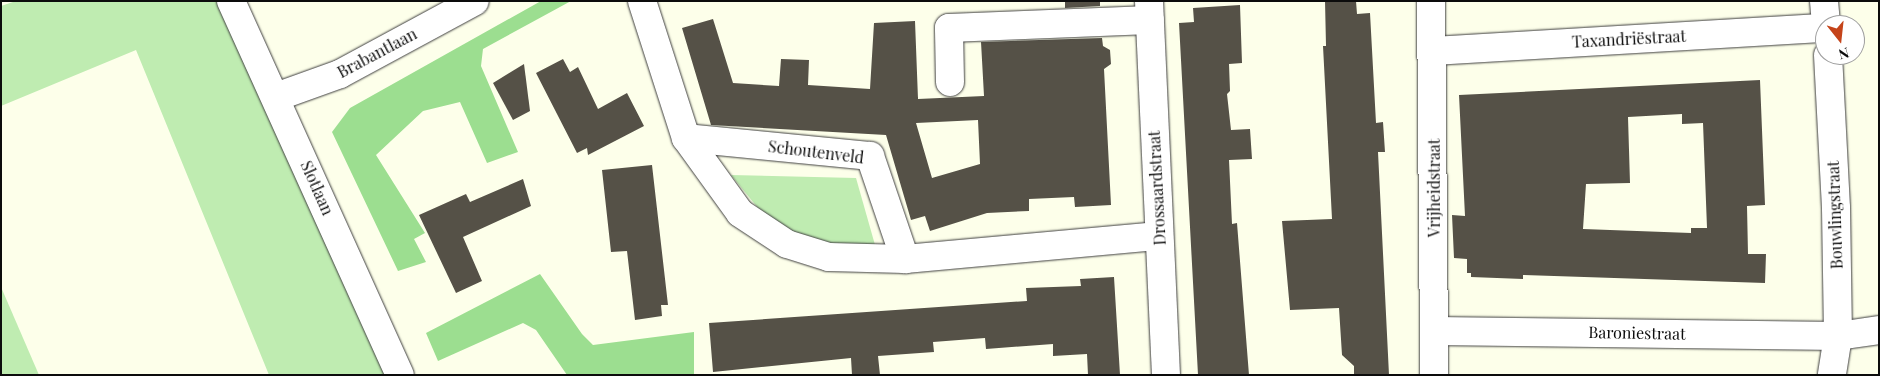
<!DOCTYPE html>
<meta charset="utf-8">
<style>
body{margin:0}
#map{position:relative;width:1880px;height:376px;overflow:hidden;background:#fdffea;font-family:"Playfair Display",serif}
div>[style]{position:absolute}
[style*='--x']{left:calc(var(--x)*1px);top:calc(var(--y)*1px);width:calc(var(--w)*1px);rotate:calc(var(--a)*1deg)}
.green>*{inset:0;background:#bfecb1}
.forest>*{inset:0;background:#9cde90}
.building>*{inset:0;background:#555147}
.roads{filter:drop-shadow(0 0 1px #3f3f3f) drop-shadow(0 0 1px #3f3f3f)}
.minor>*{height:28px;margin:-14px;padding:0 14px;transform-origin:14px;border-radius:14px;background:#fff}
span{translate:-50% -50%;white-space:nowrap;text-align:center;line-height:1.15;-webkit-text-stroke:5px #fff;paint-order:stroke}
.street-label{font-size:16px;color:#0c0c0c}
.frame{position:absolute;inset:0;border:2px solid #0c0c0c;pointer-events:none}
.north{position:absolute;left:1815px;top:15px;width:50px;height:50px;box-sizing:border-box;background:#fff;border:1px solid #9e9e9e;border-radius:50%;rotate:164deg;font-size:14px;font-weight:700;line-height:20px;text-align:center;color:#0c0c0c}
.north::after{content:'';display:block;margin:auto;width:18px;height:22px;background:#c5441a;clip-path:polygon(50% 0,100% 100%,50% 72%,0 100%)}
</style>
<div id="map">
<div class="green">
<div style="clip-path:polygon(16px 1px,221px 1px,399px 375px,269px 375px,136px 50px,1px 106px,1px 6px)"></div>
<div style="clip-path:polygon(731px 175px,856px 178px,877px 252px,805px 242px,758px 208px)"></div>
<div style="clip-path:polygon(1px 287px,39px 375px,1px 375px)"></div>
</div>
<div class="forest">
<div style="clip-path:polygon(541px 1px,571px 1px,483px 49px,481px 66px,518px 152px,487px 163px,460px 102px,423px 111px,376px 155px,425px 233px,414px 239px,426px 262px,398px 271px,332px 132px,350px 108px)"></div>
<div style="clip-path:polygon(540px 274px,582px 334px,593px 345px,694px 332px,694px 375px,567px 375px,536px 330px,523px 323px,438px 361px,426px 333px)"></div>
</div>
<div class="building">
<div style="clip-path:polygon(1065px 1px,1100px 1px,1100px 6px,1065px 8px)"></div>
<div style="clip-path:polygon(1325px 1px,1356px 1px,1357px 14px,1370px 13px,1376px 123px,1383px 122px,1385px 152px,1378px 152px,1389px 375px,1354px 375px,1354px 366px,1342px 355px,1339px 308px,1290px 310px,1282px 221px,1332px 219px,1323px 46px,1326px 46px)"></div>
<div style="clip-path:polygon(1240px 5px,1242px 63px,1229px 64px,1230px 91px,1227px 94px,1231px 130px,1250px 129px,1252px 159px,1229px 160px,1232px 224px,1237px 223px,1249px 375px,1198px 375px,1179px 23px,1194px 22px,1193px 8px)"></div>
<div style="clip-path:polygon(evenodd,713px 19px,733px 83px,779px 86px,781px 59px,809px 60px,808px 85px,870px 89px,874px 23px,915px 21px,918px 99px,984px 96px,981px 42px,1102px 38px,1103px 46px,1110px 50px,1111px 64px,1104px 69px,1111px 205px,1075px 207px,1074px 197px,1029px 199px,1029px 211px,987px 213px,930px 231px,925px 216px,911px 220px,886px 135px,711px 125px,682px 28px,713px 19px,978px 120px,980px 164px,932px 178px,916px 123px,978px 120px)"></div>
<div style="clip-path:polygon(563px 59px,570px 72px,578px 67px,598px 109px,627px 93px,644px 126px,588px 155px,587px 148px,577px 153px,536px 73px)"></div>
<div style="clip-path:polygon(524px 64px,530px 111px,513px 120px,493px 83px)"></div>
<div style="clip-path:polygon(evenodd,1760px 80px,1765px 205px,1747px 206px,1748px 254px,1766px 254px,1765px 283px,1523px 275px,1523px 279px,1471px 277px,1471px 273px,1467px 273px,1467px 259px,1454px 258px,1452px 215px,1465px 216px,1459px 95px,1760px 80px,1682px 114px,1682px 124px,1703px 123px,1707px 228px,1691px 228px,1691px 233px,1583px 229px,1586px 184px,1630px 183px,1628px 117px,1682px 114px)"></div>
<div style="clip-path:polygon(652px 165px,668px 305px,661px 305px,662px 316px,635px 320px,627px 251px,611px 252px,602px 170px)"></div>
<div style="clip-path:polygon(523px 179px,531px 206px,463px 237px,482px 281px,456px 293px,419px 215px,466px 194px,470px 202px)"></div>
<div style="clip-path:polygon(1114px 277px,1120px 375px,1088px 375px,1087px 354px,1053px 356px,1053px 344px,986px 349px,985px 338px,933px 342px,934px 352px,878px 356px,880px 375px,852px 375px,851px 358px,713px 372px,709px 323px,1027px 301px,1026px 288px,1081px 286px,1080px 279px)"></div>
</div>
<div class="roads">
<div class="minor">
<div style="--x:231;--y:1;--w:410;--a:65.7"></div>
<div style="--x:642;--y:1;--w:144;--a:72.2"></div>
<div style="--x:686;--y:138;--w:92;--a:54.2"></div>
<div style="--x:740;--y:213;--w:56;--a:33.4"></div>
<div style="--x:787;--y:244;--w:44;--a:17.2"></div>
<div style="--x:829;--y:257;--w:76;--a:1.5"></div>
<div style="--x:905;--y:259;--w:255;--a:-5.2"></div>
<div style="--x:1149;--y:1;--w:374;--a:87.4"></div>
<div style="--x:1431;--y:1;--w:374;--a:89.5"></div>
<div style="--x:1824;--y:1;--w:24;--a:85"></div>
<div style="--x:1433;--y:51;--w:393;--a:-3.4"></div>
<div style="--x:1828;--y:55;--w:153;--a:87"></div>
<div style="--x:1836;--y:208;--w:128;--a:89.1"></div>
<div style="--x:1838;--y:336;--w:39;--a:99"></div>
<div style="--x:950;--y:82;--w:54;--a:-91.1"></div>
<div style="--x:949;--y:28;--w:201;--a:-2.3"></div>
<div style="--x:276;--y:97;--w:68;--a:-19.8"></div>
<div style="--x:340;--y:74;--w:153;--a:-28.4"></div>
<div style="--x:686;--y:138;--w:185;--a:5.6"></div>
<div style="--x:870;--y:156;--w:109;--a:71.2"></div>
<div style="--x:1435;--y:331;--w:403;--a:0.7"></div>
<div style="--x:1838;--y:336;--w:41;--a:-8.3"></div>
</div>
</div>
<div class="street-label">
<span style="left:1629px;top:39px;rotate:-3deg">Taxandriëstraat</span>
<span style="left:377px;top:53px;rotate:-28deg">Brabantlaan</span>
<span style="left:816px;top:152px;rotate:7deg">Schoutenveld</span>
<span style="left:317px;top:188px;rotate:66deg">Slotlaan</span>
<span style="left:1157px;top:188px;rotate:-93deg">Drossaardstraat</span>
<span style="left:1434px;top:188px;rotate:-90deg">Vrijheidstraat</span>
<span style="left:1835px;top:215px;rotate:-92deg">Bouwlingstraat</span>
<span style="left:1637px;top:333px;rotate:1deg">Baroniestraat</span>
</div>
<div class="frame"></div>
<div class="north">N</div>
</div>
